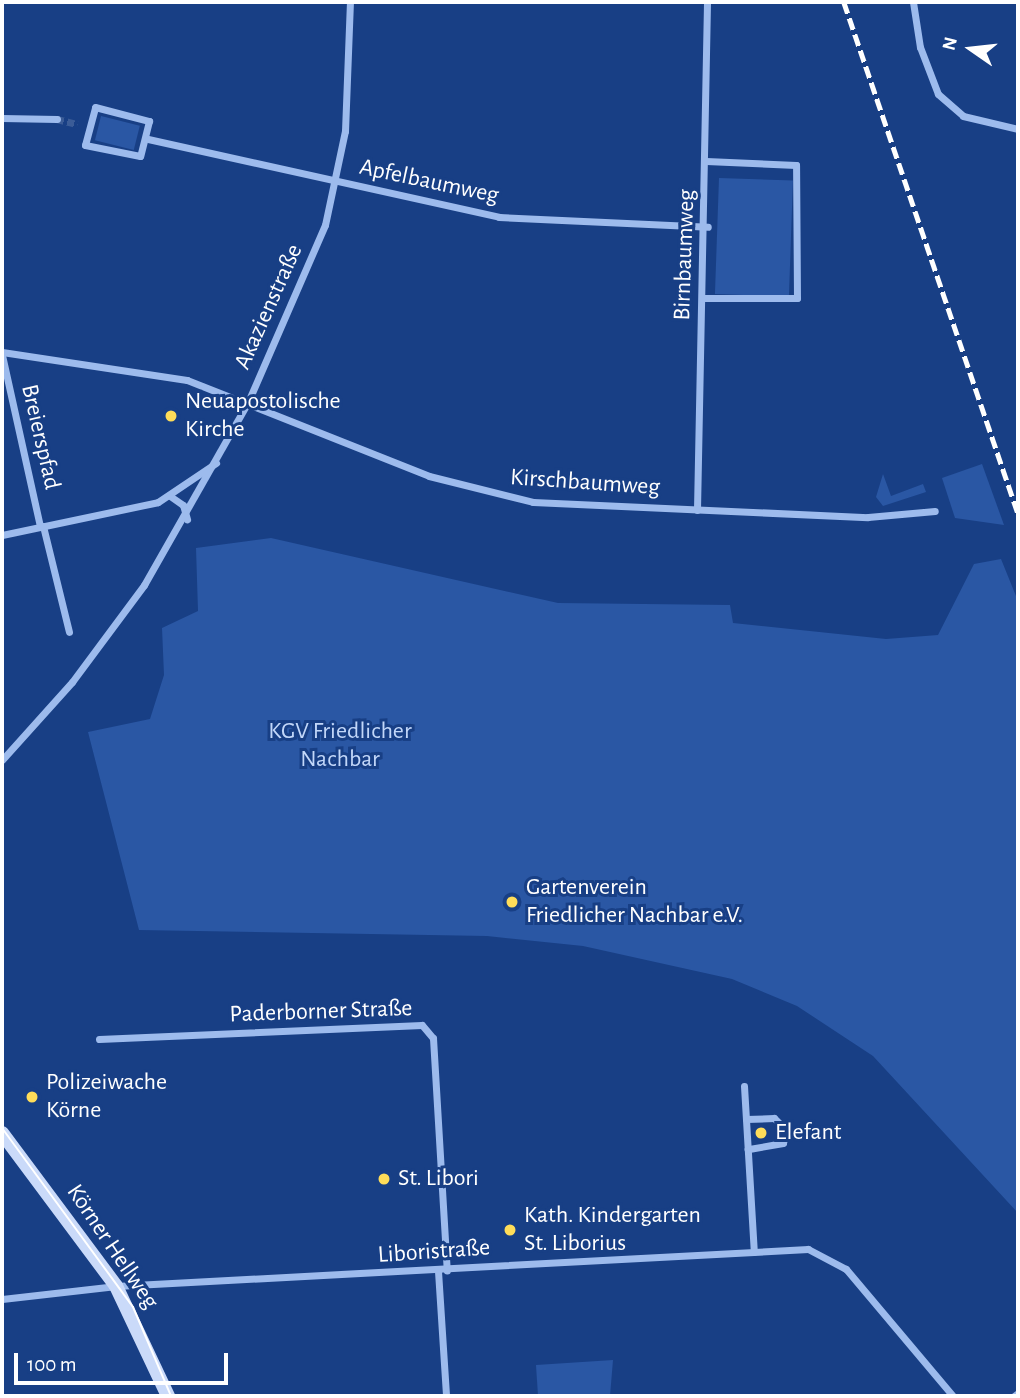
<!DOCTYPE html>
<meta charset="utf-8">
<style>
body{margin:0}
#map{position:relative;width:1020px;height:1398px;overflow:hidden;background:#183f85;font-family:"Alegreya Sans",sans-serif}
div>[style]{position:absolute}
[style*='--x']{left:calc(var(--x)*1px);top:calc(var(--y)*1px);width:calc(var(--w)*1px);rotate:calc(var(--a)*1deg)}
.green>*{inset:0;background:#2a57a4;transform-origin:0 0}
.minor-tunnel>*{height:7px;margin-top:-3.5px;transform-origin:0;background:repeating-linear-gradient(90deg,#3b5c97 0 7px,transparent 0 10.5px)}
.minor>*{height:7px;margin:-3.5px;padding:0 3.5px;transform-origin:3.5px;border-radius:3.5px;background:#9dbbed}
.secondary>*{height:14px;margin:-7px;padding:0 7px;transform-origin:7px;border-radius:7px;background:#cadaf9}
.tram>*{height:2px;margin:-1px;padding:0 1px;transform-origin:1px;border-radius:1px;background:#fff}
.rail>*{height:4.5px;margin-top:-2.25px;transform-origin:0;background:repeating-linear-gradient(90deg,#fff 0 12px,transparent 0 17px)}
.dots>*{width:19px;height:19px;translate:-50% -50%;box-sizing:border-box;border:4px solid #183f85;border-radius:50%}
span{translate:-50% -50%;white-space:nowrap;text-align:center;line-height:1.15;-webkit-text-stroke:6px #183f85;paint-order:stroke}
.street-label{font-size:24px;color:#fff}
.poi-label{font-size:24px;color:#fff}
.left{translate:0 -50%;text-align:left}
.park-label{font-size:24px;color:#c2d7f9}
.frame{position:absolute;inset:0;border:4px solid #fff;pointer-events:none}
.north{position:absolute;left:936px;top:14px;width:70px;height:70px;-webkit-text-stroke:5px #183f85;paint-order:stroke;rotate:284deg;font-size:19px;font-weight:700;line-height:28px;text-align:center;color:#fff}
.north::after{content:'';display:block;margin:auto;width:24px;height:32px;background:#fff;clip-path:polygon(50% 0,100% 100%,50% 72%,0 100%)}
.scale{position:absolute;left:14px;top:1353px;width:214px;height:32px;box-sizing:border-box;border:4px solid #fff;border-top:0;padding-left:9px;font-size:21px;line-height:24px;white-space:nowrap;color:#fff;-webkit-text-stroke:5px #183f85;paint-order:stroke}
</style>
<div id="map">
<div class="green">
<div style="left:101px;top:116px;width:40px;height:25px;rotate:14deg"></div>
<div style="left:719px;top:178px;width:74px;height:116px;rotate:2deg"></div>
<div style="clip-path:polygon(982px 464px,1004px 525px,955px 518px,942px 478px)"></div>
<div style="clip-path:polygon(883px 474px,891px 496px,923px 484px,926px 492px,883px 506px,876px 497px)"></div>
<div style="clip-path:polygon(271px 538px,558px 603px,730px 605px,733px 623px,886px 639px,938px 635px,974px 564px,1001px 559px,1018px 601px,1018px 1213px,873px 1056px,797px 1006px,732px 979px,583px 946px,487px 936px,139px 930px,88px 732px,150px 719px,164px 675px,162px 628px,198px 611px,196px 548px)"></div>
<div style="clip-path:polygon(613px 1360px,610px 1396px,538px 1396px,536px 1365px)"></div>
</div>
<div class="minor-tunnel">
<div style="--x:57;--y:119;--w:21;--a:14"></div>
</div>
<div class="minor">
<div style="--x:913;--y:2;--w:46;--a:81.2"></div>
<div style="--x:920;--y:47;--w:50;--a:69"></div>
<div style="--x:938;--y:94;--w:33;--a:41"></div>
<div style="--x:963;--y:116;--w:57;--a:13.3"></div>
<div style="--x:95;--y:107;--w:56;--a:14.5"></div>
<div style="--x:149;--y:121;--w:36;--a:104"></div>
<div style="--x:140;--y:156;--w:56;--a:-168.7"></div>
<div style="--x:85;--y:145;--w:39;--a:-75"></div>
<div style="--x:2;--y:118;--w:55;--a:1"></div>
<div style="--x:148;--y:139;--w:360;--a:12.5"></div>
<div style="--x:499;--y:217;--w:209;--a:2.7"></div>
<div style="--x:703;--y:298;--w:94;--a:0"></div>
<div style="--x:797;--y:298;--w:133;--a:-90.4"></div>
<div style="--x:796;--y:165;--w:90;--a:-177.5"></div>
<div style="--x:2;--y:352;--w:187;--a:8.6"></div>
<div style="--x:187;--y:380;--w:260;--a:21.6"></div>
<div style="--x:429;--y:476;--w:107;--a:14"></div>
<div style="--x:533;--y:502;--w:335;--a:2.6"></div>
<div style="--x:868;--y:517;--w:67;--a:-5.1"></div>
<div style="--x:2;--y:355;--w:176;--a:77.5"></div>
<div style="--x:170;--y:496;--w:16;--a:35"></div>
<div style="--x:183;--y:505;--w:15;--a:74"></div>
<div style="--x:697;--y:510;--w:508;--a:-88.87"></div>
<div style="--x:43;--y:526;--w:109;--a:76.2"></div>
<div style="--x:2;--y:535;--w:159;--a:-11.9"></div>
<div style="--x:158;--y:502;--w:70;--a:-33.9"></div>
<div style="--x:2;--y:760;--w:105;--a:-48.1"></div>
<div style="--x:72;--y:682;--w:121;--a:-53.4"></div>
<div style="--x:144;--y:585;--w:210;--a:-60.4"></div>
<div style="--x:248;--y:402;--w:193;--a:-66.5"></div>
<div style="--x:325;--y:225;--w:96;--a:-78"></div>
<div style="--x:345;--y:131;--w:129;--a:-87.8"></div>
<div style="--x:99;--y:1039;--w:323;--a:-2.5"></div>
<div style="--x:422;--y:1025;--w:17;--a:50"></div>
<div style="--x:433;--y:1038;--w:233;--a:86.6"></div>
<div style="--x:744;--y:1086;--w:166;--a:86.6"></div>
<div style="--x:746;--y:1119;--w:28;--a:-2"></div>
<div style="--x:774;--y:1118;--w:17;--a:45"></div>
<div style="--x:786;--y:1130;--w:13;--a:103"></div>
<div style="--x:783;--y:1143;--w:36;--a:170"></div>
<div style="--x:438;--y:1271;--w:125;--a:86.3"></div>
<div style="--x:2;--y:1299;--w:115;--a:-6.5"></div>
<div style="--x:116;--y:1286;--w:693;--a:-3.06"></div>
<div style="--x:808;--y:1249;--w:43;--a:27.8"></div>
<div style="--x:846;--y:1269;--w:166;--a:49.9"></div>
<div style="--x:1014;--y:1396;--w:5;--a:-37"></div>
</div>
<div class="secondary">
<div style="--x:2;--y:1133;--w:191;--a:53.3"></div>
<div style="--x:116;--y:1286;--w:122;--a:64.7"></div>
</div>
<div class="tram">
<div style="--x:2;--y:1128;--w:222;--a:53.8"></div>
<div style="--x:133;--y:1307;--w:97;--a:66.9"></div>
</div>
<div class="rail">
<div style="--x:844;--y:2;--w:540;--a:71.2"></div>
</div>
<div class="dots">
<div style="left:171px;top:416px;background:#ffdd59"></div>
<div style="left:512px;top:902px;background:#ffdd59"></div>
<div style="left:32px;top:1097px;background:#ffdd59"></div>
<div style="left:761px;top:1133px;background:#ffdd59"></div>
<div style="left:384px;top:1179px;background:#ffdd59"></div>
<div style="left:510px;top:1230px;background:#ffdd59"></div>
</div>
<div class="street-label">
<span style="left:429px;top:182px;rotate:12deg">Apfelbaumweg</span>
<span style="left:685px;top:255px;rotate:-88deg">Birnbaumweg</span>
<span style="left:269px;top:307px;rotate:-66deg">Akazienstraße</span>
<span style="left:40px;top:437px;rotate:77deg">Breierspfad</span>
<span style="left:585px;top:483px;rotate:4deg">Kirschbaumweg</span>
<span style="left:321px;top:1012px;rotate:-2deg">Paderborner Straße</span>
<span style="left:112px;top:1247px;rotate:56deg">Körner Hellweg</span>
<span style="left:434px;top:1252px;rotate:-4deg">Liboristraße</span>
</div>
<div class="poi-label">
<span class="left" style="left:185px;top:416px">Neuapostolische<br>Kirche</span>
<span class="left" style="left:526px;top:902px">Gartenverein<br>Friedlicher Nachbar e.V.</span>
<span class="left" style="left:46px;top:1097px">Polizeiwache<br>Körne</span>
<span class="left" style="left:775px;top:1133px">Elefant</span>
<span class="left" style="left:398px;top:1179px">St. Libori</span>
<span class="left" style="left:524px;top:1230px">Kath. Kindergarten<br>St. Liborius</span>
</div>
<div class="park-label">
<span style="left:340px;top:746px">KGV Friedlicher<br>Nachbar</span>
</div>
<div class="frame"></div>
<div class="north">N</div>
<div class="scale">100 m</div>
</div>
